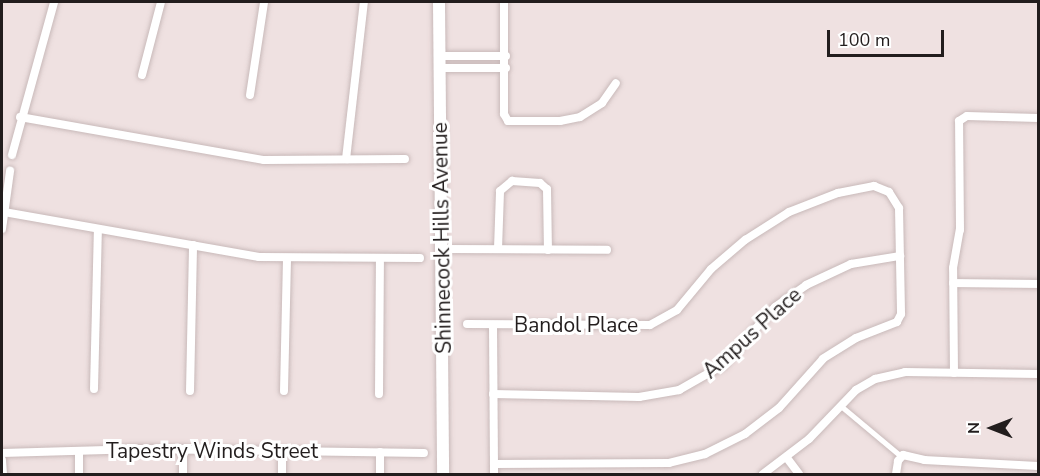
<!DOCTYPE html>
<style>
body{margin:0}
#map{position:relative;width:1040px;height:476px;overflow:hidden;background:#efe1e1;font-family:"Nunito Sans",sans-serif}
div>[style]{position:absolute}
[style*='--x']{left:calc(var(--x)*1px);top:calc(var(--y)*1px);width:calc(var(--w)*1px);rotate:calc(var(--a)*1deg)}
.roads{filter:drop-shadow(0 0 2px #c8b9b9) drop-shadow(0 0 2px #c8b9b9)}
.lane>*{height:4.5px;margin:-2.25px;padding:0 2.25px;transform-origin:2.25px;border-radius:2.25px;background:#fff}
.street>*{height:8px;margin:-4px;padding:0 4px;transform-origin:4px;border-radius:4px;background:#fff}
.secondary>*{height:12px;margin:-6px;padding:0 6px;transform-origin:6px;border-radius:6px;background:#fff}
span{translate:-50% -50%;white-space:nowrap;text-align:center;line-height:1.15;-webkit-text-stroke:6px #fff;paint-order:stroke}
.street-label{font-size:21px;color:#221d1d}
.frame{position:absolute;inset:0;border:3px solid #221d1d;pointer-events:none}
.north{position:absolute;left:962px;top:398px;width:60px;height:60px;-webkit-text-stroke:4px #fff;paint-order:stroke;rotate:270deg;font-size:16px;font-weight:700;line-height:24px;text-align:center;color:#221d1d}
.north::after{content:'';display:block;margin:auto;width:21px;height:27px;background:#221d1d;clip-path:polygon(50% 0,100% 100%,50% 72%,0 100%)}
.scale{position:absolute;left:827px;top:30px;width:117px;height:27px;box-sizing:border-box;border:3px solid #221d1d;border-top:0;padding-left:8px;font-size:18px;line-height:21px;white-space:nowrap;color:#221d1d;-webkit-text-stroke:4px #fff;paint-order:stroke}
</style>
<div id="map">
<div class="roads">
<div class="lane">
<div style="--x:840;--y:405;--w:80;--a:39.9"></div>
</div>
<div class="street">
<div style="--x:504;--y:2;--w:112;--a:90"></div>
<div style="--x:504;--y:114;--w:8;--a:60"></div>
<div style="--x:508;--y:121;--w:52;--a:0"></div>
<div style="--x:560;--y:121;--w:20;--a:-11"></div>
<div style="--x:580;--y:117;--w:26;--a:-32"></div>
<div style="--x:602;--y:103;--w:24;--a:-55"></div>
<div style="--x:440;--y:56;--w:66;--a:0"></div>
<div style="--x:440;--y:68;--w:66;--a:0"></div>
<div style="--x:142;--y:75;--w:75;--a:-75.4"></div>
<div style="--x:250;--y:95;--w:94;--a:-81.4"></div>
<div style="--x:20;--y:117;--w:248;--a:10"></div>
<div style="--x:264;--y:160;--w:141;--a:-0.4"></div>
<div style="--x:12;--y:155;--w:159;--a:-74.6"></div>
<div style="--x:346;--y:159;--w:158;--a:-83.5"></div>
<div style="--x:4;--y:212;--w:259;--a:10"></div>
<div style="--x:259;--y:257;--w:161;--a:0.4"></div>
<div style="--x:2;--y:229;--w:59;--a:-82.1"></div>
<div style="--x:442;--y:249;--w:165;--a:0.3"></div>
<div style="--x:498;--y:249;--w:58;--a:-88"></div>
<div style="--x:500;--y:191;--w:16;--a:-40"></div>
<div style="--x:512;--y:181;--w:28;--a:4"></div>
<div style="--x:540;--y:183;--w:9;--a:41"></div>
<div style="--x:547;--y:189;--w:61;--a:89.1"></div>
<div style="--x:953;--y:283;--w:85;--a:0.7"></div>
<div style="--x:467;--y:324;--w:183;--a:0.3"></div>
<div style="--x:650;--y:325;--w:31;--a:-29"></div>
<div style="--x:677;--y:310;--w:53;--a:-50.3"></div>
<div style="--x:711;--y:269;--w:45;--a:-40.5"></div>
<div style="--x:745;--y:240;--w:52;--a:-32.5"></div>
<div style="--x:789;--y:212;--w:53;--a:-21.2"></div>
<div style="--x:838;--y:193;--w:37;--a:-11"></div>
<div style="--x:874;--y:186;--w:16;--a:22"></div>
<div style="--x:889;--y:192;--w:19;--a:58"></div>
<div style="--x:899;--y:208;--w:106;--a:88.9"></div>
<div style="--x:901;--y:314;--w:9;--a:117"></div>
<div style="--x:897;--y:322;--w:44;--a:158.7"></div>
<div style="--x:856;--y:338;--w:39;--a:148"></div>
<div style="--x:823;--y:359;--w:66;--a:131.9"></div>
<div style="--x:779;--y:408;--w:43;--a:142.6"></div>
<div style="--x:745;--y:434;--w:45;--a:153.4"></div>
<div style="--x:705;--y:454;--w:37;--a:166"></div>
<div style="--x:669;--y:463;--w:175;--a:179.7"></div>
<div style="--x:493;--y:325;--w:149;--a:89.6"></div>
<div style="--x:954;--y:373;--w:105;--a:-90.5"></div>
<div style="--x:953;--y:268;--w:39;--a:-80"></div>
<div style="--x:960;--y:230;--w:109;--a:-90.5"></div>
<div style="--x:959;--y:121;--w:9;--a:-32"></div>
<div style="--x:967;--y:116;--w:71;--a:1.6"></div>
<div style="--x:94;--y:389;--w:160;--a:-88.6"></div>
<div style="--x:190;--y:391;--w:146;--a:-88.8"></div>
<div style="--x:284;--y:391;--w:133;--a:-88.7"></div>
<div style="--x:379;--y:394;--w:136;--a:-89.6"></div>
<div style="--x:493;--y:394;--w:146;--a:1.2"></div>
<div style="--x:639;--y:397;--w:41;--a:-9.9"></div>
<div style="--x:679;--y:390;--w:51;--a:-29.6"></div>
<div style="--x:723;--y:365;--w:78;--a:-48.1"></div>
<div style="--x:775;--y:307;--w:38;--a:-35"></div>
<div style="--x:806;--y:285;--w:50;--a:-25"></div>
<div style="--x:851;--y:264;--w:50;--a:-9.3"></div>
<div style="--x:183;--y:449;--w:25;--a:90"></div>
<div style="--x:282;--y:451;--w:23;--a:90"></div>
<div style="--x:380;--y:452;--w:22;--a:90"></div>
<div style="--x:2;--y:453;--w:139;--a:-1.6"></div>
<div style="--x:141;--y:449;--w:283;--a:0.8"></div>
<div style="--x:787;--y:458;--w:20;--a:53"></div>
<div style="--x:2;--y:460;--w:14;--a:86"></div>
<div style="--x:79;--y:474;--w:23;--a:-90"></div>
<div style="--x:763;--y:474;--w:58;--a:-37.3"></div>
<div style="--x:809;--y:439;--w:68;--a:-46.2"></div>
<div style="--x:856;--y:390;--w:22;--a:-30"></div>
<div style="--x:875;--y:379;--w:31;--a:-13"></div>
<div style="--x:905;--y:372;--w:133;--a:0.9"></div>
<div style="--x:896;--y:474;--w:13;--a:-81"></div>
<div style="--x:898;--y:461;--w:8;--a:-50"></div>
<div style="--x:903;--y:455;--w:22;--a:13"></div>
<div style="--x:924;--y:460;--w:114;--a:3"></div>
</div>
<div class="secondary">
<div style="--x:439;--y:2;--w:472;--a:89.5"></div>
</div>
</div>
<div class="street-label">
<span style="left:442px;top:238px;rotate:-91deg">Shinnecock Hills Avenue</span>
<span style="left:576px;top:325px">Bandol Place</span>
<span style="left:752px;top:333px;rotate:-42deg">Ampus Place</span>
<span style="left:212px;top:451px">Tapestry Winds Street</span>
</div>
<div class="frame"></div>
<div class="north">N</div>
<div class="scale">100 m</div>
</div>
